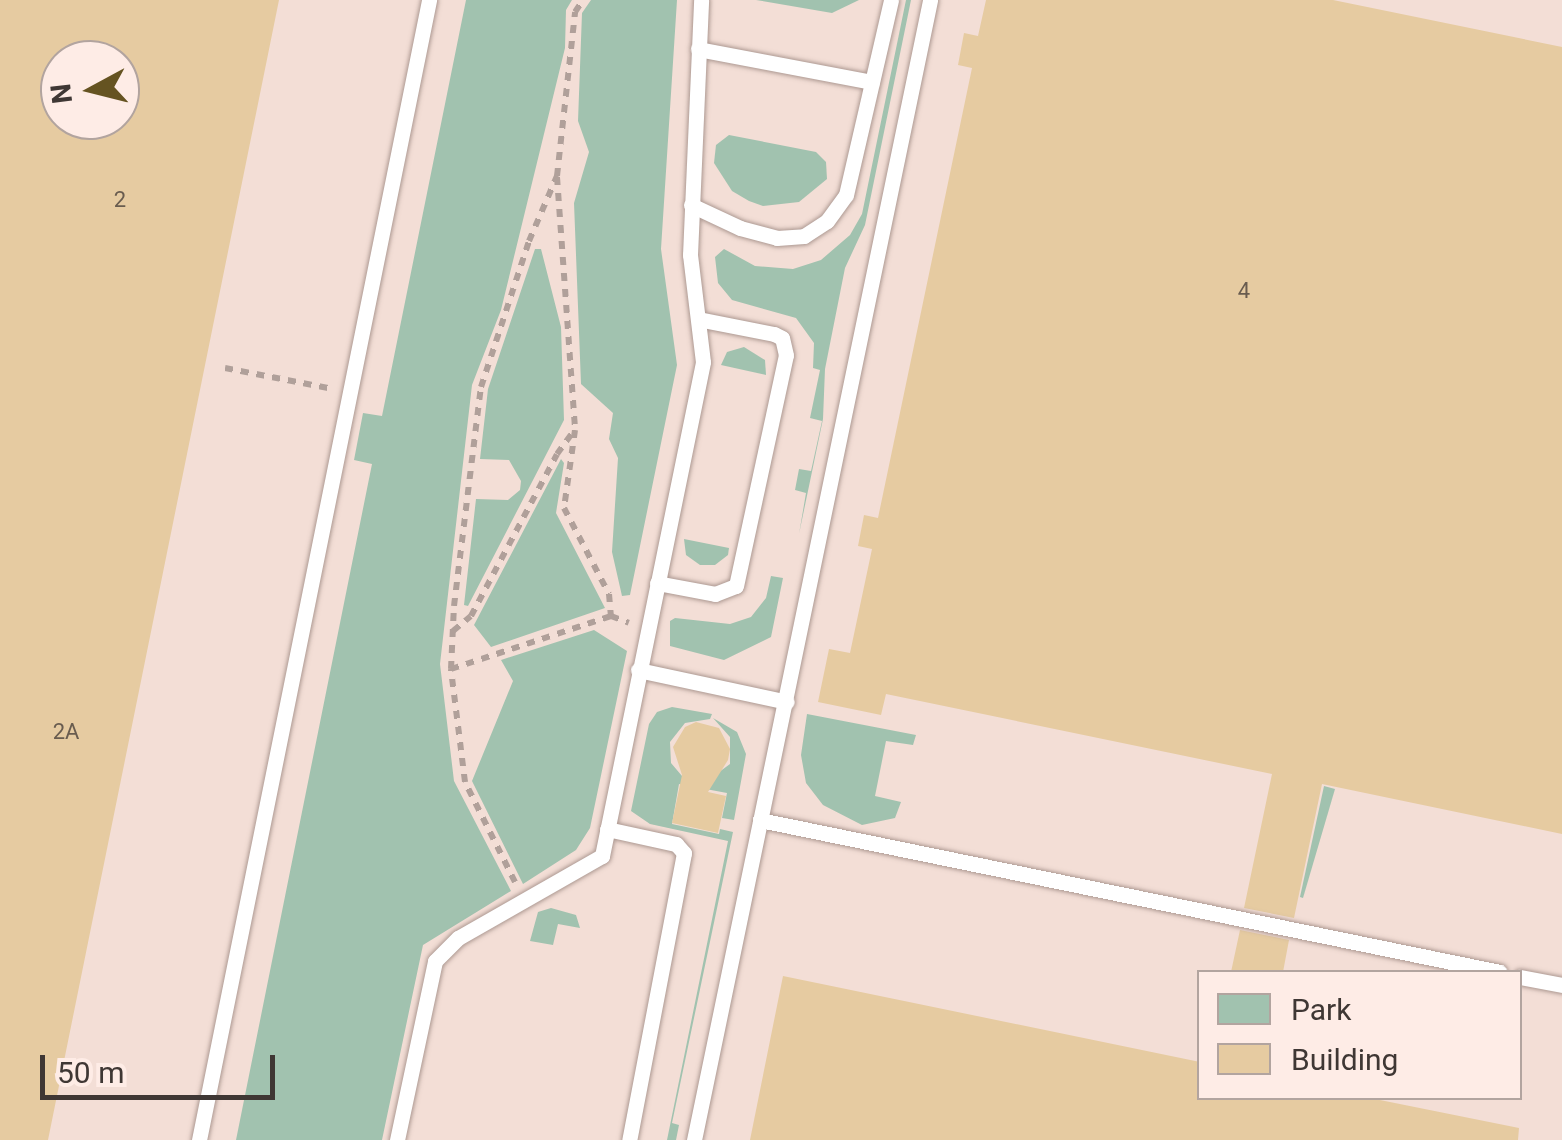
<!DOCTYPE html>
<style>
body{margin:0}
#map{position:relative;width:1562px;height:1140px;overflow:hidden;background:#f3ded6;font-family:Roboto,sans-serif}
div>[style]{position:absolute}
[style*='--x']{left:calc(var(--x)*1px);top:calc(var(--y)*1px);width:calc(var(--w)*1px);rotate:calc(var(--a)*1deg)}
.green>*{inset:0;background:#a1c2af}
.building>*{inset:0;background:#e6cba1}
.path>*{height:6px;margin-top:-3px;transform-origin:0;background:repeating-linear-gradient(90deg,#b0a09a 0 8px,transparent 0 16px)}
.roads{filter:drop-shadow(0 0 2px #ad9992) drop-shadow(0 0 2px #ad9992)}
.service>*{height:15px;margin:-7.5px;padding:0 7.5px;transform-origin:7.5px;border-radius:7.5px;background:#fff}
span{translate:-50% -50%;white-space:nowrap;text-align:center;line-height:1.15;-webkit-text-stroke:8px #feece6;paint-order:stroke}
.number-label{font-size:22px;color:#695c4f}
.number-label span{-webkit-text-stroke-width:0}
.legend{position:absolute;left:1197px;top:970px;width:325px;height:130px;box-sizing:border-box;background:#feece6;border:2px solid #b2a49f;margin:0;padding:12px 18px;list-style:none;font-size:30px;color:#3f3734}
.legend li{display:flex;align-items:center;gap:20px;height:50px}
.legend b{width:50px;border:2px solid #b2a49f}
.north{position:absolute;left:40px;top:40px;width:100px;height:100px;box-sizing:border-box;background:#feece6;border:2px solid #b2a49f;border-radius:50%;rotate:263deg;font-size:28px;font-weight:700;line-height:40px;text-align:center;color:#3f3734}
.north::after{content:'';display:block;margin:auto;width:35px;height:45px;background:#655321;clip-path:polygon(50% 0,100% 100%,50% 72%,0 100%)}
.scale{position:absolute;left:40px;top:1055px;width:235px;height:45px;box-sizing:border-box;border:5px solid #3f3734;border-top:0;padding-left:12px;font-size:30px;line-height:35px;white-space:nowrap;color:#3f3734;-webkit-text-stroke:8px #feece6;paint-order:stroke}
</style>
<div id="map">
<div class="green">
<div style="clip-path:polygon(466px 0,572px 0,566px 10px,565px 48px,501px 310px,472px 385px,440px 664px,454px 781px,511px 891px,423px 945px,382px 1140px,236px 1140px,372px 464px,354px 460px,363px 413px,382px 416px)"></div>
<div style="clip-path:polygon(591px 0,677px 0,661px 249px,677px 365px,630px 595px,622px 596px,612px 552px,618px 458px,609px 439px,613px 413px,581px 384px,574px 203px,589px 152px,578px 121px,582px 13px)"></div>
<div style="clip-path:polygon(756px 0,859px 0,832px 13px)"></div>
<div style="clip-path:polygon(906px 0,911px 0,865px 225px,845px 268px,825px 369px,823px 419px,799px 534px,806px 493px,795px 490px,799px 469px,811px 471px,822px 421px,810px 418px,820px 370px,813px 368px,814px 343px,796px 318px,732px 300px,718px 283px,715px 257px,724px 249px,755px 266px,793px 269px,821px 260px,850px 235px,862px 214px)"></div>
<div style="clip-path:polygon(729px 135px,816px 152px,826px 162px,827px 179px,799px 202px,763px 206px,749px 201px,732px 191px,714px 163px,716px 145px)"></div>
<div style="clip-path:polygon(535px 249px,541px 249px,561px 327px,564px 420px,468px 606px,464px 605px,476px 499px,508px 500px,520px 490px,521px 481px,509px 460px,480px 459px,488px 389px)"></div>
<div style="clip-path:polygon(744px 347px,765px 360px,766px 375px,721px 365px,727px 352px)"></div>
<div style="clip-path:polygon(561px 459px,564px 463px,556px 513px,605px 608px,491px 647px,474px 625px)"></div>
<div style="clip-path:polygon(684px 539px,729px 548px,728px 555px,715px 565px,700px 565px,686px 555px)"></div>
<div style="clip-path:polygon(771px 576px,783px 578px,771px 637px,724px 660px,670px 646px,670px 621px,675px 618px,730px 624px,751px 617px,766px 598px)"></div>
<div style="clip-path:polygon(594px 630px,627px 651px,590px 828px,576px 850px,523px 884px,472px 781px,513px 681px,501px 660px)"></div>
<div style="clip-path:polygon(672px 707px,712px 714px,710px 719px,685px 723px,670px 742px,671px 763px,682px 776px,707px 781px,730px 764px,730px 737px,713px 718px,737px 732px,746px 754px,734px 820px,722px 818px,727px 793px,679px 784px,672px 824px,719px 834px,720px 829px,733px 832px,672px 1123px,679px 1125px,676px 1140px,667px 1140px,728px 841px,650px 824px,631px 811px,649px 724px,657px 712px)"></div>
<div style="clip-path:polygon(807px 714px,916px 735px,913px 745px,886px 741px,875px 796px,901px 802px,895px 818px,862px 825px,823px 805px,806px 783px,801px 755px)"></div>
<div style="clip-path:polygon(1324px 786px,1335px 789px,1303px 898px,1300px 897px)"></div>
<div style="clip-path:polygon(551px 908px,576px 915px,580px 928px,558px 924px,553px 945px,530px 941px,538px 912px)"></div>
</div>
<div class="building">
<div style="clip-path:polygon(evenodd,0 0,279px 0,48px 1140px,0 1140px,0 0,60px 60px,120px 60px,120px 120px,60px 120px,60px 60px)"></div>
<div style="clip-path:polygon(986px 0,1333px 0,1562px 47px,1562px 834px,1322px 784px,1294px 918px,1244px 908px,1272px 774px,886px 694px,881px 715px,818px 702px,829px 649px,850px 653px,872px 549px,858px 546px,864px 515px,878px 518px,972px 68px,958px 65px,964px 33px,978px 36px)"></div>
<div style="clip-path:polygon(696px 722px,719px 728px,730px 749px,728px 760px,708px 792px,726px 796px,718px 833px,672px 823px,682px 775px,673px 747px,685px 727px)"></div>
<div style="clip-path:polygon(1240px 930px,1289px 940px,1283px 972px,1231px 972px)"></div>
<div style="clip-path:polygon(783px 976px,1200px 1062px,1200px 1098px,1370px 1098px,1519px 1128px,1518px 1140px,750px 1140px)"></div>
</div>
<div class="path">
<div style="--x:557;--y:177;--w:254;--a:85.9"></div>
<div style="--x:575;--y:430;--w:79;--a:98"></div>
<div style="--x:564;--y:508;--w:97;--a:62.4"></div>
<div style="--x:609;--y:594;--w:22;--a:85"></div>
<div style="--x:225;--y:368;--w:105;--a:11"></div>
<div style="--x:453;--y:631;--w:23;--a:-40"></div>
<div style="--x:471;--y:616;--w:183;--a:-62"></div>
<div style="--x:557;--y:454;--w:29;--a:-54"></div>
<div style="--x:451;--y:669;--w:169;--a:-18.3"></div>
<div style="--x:611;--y:616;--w:19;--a:21"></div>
<div style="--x:515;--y:882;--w:112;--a:-116.6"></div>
<div style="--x:465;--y:782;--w:114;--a:-97.1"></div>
<div style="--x:451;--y:669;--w:63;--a:-87.3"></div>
<div style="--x:454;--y:606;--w:221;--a:-83"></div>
<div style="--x:481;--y:387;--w:154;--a:-71.8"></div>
<div style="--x:529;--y:241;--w:71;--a:-66.7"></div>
<div style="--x:557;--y:176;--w:165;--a:-83.7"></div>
<div style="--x:575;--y:12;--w:14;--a:-56"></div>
</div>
<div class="roads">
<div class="service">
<div style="--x:698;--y:49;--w:177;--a:10.7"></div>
<div style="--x:691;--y:205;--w:54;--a:25.1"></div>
<div style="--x:740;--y:228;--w:38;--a:15"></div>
<div style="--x:777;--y:238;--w:27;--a:-4"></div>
<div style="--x:804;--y:236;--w:27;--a:-33"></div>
<div style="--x:827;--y:221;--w:32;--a:-54"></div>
<div style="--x:846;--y:195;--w:200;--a:-77"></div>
<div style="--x:657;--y:583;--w:59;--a:10.7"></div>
<div style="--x:715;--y:594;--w:22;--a:-21"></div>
<div style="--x:736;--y:586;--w:236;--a:-77.8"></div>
<div style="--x:786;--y:355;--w:17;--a:-103"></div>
<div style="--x:782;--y:338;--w:9;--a:-153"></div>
<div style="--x:774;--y:334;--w:77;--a:-168.8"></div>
<div style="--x:638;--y:670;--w:152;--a:12.1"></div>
<div style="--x:760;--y:820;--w:755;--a:11.61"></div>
<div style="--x:607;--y:829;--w:71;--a:12.3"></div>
<div style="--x:676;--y:844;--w:12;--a:48"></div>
<div style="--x:684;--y:853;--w:292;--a:100.8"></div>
<div style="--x:1520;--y:977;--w:43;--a:10.8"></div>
<div style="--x:199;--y:1140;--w:1163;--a:-78.59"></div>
<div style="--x:397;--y:1140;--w:183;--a:-78"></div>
<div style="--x:435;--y:961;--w:33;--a:-45"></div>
<div style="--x:458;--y:938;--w:166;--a:-29.7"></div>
<div style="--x:602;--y:856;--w:504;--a:-78.44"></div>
<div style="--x:703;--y:362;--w:108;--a:-96.9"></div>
<div style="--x:690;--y:255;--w:255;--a:-87.5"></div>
<div style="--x:694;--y:1140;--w:1164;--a:-78.3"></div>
</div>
</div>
<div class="number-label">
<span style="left:120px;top:200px">2</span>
<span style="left:1244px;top:291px">4</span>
<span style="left:66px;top:732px">2A</span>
</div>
<ul class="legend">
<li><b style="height:28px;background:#a1c2af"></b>Park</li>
<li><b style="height:28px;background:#e6cba1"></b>Building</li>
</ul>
<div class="north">N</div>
<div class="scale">50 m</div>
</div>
